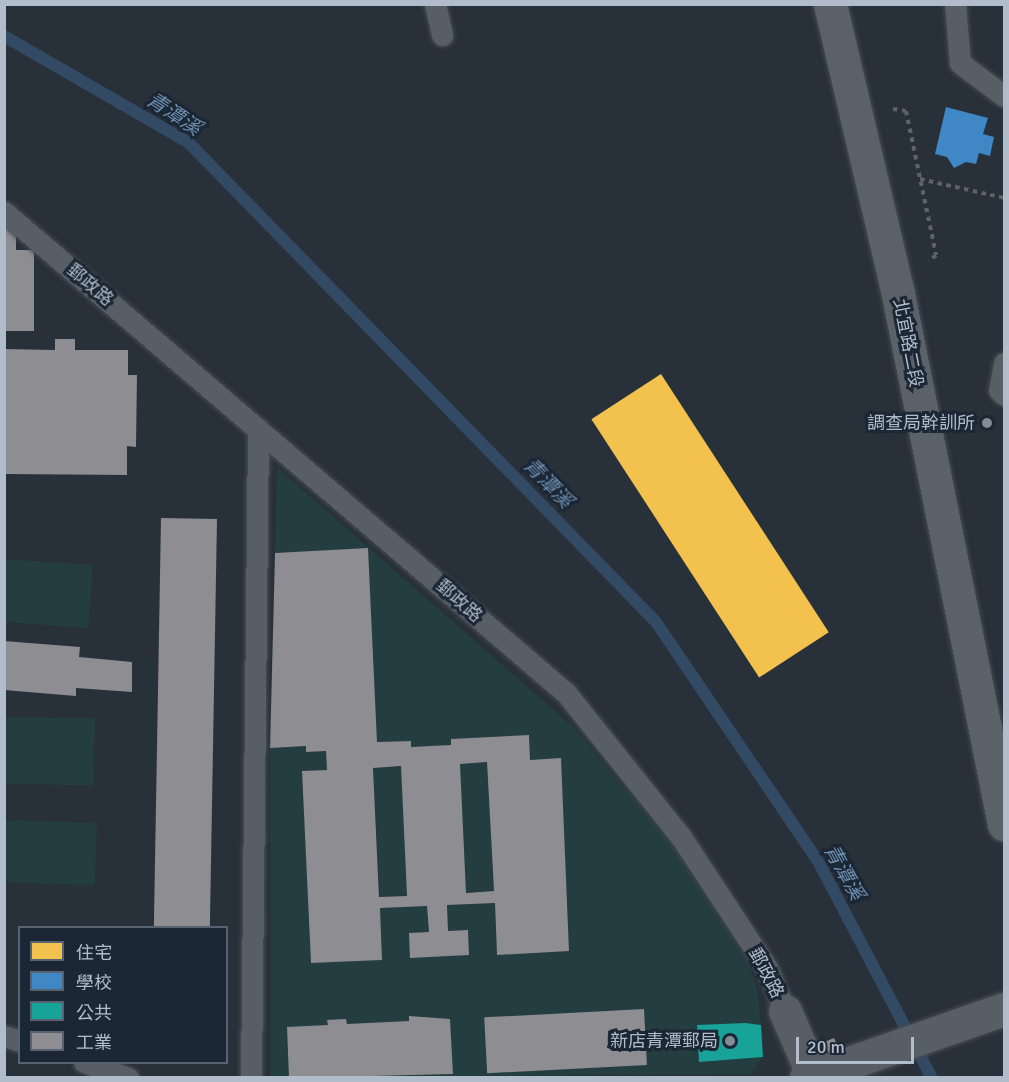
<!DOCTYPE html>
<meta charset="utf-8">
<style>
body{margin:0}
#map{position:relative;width:1009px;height:1082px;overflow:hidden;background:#283039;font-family:Signika,"Noto Sans TC",sans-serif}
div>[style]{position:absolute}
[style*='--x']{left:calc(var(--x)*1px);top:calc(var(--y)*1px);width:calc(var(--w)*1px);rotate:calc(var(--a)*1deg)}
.green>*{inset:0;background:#243d40;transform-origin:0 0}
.homes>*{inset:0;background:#f2c14e;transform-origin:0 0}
.schools>*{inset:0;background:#3f88c5}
.public>*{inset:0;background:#17a398}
.industry>*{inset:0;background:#8d8d92;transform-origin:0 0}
.stream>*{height:12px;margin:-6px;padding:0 6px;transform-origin:6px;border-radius:6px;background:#324a64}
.path>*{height:4px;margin-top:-2px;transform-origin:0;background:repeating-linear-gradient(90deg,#5c6369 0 4.5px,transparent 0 9px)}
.roads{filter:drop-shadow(0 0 2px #464c53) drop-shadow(0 0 2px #464c53)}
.lane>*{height:21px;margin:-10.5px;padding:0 10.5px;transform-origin:10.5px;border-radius:10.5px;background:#585e66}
.street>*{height:33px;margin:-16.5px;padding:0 16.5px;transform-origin:16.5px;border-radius:16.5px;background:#585e66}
.primary>*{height:33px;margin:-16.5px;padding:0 16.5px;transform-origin:16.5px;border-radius:16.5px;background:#5b6168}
.dots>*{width:16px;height:16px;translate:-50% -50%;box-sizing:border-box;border:3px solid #1b2734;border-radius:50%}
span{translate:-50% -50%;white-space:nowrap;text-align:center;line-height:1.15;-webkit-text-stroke:6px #1b2734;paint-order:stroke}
.street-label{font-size:18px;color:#b1bdca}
.poi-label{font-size:18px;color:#b1bdca}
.right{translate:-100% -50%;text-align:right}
.water-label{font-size:20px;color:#6f90b1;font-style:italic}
.frame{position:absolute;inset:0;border:6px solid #b1bdca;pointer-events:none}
.legend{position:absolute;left:18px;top:926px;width:210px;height:138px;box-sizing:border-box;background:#1b2734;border:2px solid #576370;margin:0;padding:8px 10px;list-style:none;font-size:18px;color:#b1bdca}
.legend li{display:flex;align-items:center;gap:12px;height:30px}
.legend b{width:30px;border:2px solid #576370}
.scale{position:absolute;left:796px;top:1037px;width:118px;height:27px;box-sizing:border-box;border:3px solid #b1bdca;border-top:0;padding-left:8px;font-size:18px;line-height:21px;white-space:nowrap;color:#b1bdca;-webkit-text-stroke:4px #1b2734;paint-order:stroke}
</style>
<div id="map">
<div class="green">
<div style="clip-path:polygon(277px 467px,574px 728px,672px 845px,749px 964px,757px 989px,761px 1025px,697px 1025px,699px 1062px,763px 1057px,750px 1074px,271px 1078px,270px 748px,306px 746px,306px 752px,326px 751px,327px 770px,302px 771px,312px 963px,382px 960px,380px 908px,427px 906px,429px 932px,409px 933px,411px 958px,469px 955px,468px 930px,448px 931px,447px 905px,495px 903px,497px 955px,569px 950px,560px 759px,530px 760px,529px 735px,451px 739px,451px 745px,411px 747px,411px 741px,377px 742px,368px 549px,275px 553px)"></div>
<div style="left:4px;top:559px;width:89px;height:63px;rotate:4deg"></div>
<div style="left:5px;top:717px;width:90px;height:67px;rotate:1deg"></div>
<div style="left:487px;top:762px;width:129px;height:114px;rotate:87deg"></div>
<div style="left:5px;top:820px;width:92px;height:62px;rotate:2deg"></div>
</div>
<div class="homes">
<div style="left:661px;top:374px;width:308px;height:83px;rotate:57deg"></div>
</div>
<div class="schools">
<div style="clip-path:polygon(946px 107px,988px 118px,983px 134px,994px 137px,990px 156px,979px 153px,976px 164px,966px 162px,954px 168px,947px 157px,935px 154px)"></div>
</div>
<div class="public">
<div style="clip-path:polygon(745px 1023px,761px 1025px,763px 1057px,699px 1062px,697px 1025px)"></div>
</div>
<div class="industry">
<div style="clip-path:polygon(4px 216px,16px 230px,16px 250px,34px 250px,34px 331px,4px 331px)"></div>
<div style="clip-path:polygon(55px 339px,75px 339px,75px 350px,128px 350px,128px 375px,137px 375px,136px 447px,127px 446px,127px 475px,4px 474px,4px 349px,55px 350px)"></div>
<div style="left:161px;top:518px;width:56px;height:410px;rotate:1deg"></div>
<div style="clip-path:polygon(evenodd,368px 548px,377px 742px,411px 741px,411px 747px,451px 745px,451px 739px,529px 735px,530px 760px,561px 758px,569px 951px,497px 955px,495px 903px,447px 905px,448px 931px,468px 930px,469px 955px,410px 958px,409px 933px,429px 932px,427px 906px,380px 908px,382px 960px,311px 963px,302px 771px,327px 770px,326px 751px,306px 752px,306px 746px,270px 748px,275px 553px,368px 548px,487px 762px,494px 891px,466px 893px,460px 764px,487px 762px,368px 548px,401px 766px,407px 896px,379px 897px,373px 768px,401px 766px)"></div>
<div style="clip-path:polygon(4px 641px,80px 647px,79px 657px,132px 662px,132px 692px,76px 688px,76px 696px,4px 690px)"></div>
<div style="left:644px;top:1009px;width:56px;height:160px;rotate:87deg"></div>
<div style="clip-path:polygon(409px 1016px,450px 1019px,453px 1074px,289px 1078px,287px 1027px,328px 1025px,327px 1020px,346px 1019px,347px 1024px,409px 1021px)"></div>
<div style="left:834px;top:1038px;width:43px;height:11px;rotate:67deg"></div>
</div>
<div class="stream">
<div style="--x:4;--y:36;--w:214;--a:30"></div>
<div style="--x:189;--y:143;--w:669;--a:45.73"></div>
<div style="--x:656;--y:622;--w:291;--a:55.9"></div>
<div style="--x:819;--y:863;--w:243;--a:62.3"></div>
</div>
<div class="path">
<div style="--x:893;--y:109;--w:13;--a:9"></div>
<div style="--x:906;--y:111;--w:147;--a:78.2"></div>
<div style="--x:936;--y:255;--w:9;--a:139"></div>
<div style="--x:920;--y:179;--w:86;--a:12.7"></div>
</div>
<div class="roads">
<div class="lane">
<div style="--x:435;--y:4;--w:32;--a:77"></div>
<div style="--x:955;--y:4;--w:59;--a:85.2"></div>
<div style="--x:960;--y:63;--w:55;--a:36.9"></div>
<div style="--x:4;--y:212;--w:740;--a:40.56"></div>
<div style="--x:566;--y:693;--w:184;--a:51.4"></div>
<div style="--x:681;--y:837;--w:157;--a:56.7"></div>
<div style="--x:767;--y:968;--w:47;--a:67.3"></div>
<div style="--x:1004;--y:363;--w:27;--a:100"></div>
<div style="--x:999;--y:390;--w:7;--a:45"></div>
<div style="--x:4;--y:1036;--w:17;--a:17"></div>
<div style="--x:84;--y:1062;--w:47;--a:20"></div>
<div style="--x:251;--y:1078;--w:649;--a:-89.38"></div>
</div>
<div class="street">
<div style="--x:785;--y:1011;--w:70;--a:66.4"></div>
<div style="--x:806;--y:1078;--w:210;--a:-19.2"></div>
</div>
<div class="primary">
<div style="--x:830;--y:4;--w:293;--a:76.8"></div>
<div style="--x:897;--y:289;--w:546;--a:78.69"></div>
</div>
</div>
<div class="dots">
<div style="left:987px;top:423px;background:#818c97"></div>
<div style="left:730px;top:1041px;background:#818c97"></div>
</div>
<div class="street-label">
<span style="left:90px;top:285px;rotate:40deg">郵政路</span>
<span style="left:908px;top:343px;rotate:79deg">北宜路二段</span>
<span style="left:459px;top:601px;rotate:41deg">郵政路</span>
<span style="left:766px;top:973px;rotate:62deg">郵政路</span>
</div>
<div class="poi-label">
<span class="right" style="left:975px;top:423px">調查局幹訓所</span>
<span class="right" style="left:718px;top:1041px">新店青潭郵局</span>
</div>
<div class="water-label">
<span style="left:174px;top:114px;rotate:33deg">青潭溪</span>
<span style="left:548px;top:483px;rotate:46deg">青潭溪</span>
<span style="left:844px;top:872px;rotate:61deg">青潭溪</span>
</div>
<div class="frame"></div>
<ul class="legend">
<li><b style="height:16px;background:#f2c14e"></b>住宅</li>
<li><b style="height:16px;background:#3f88c5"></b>學校</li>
<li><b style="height:16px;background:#17a398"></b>公共</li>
<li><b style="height:16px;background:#8d8d92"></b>工業</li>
</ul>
<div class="scale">20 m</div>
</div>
